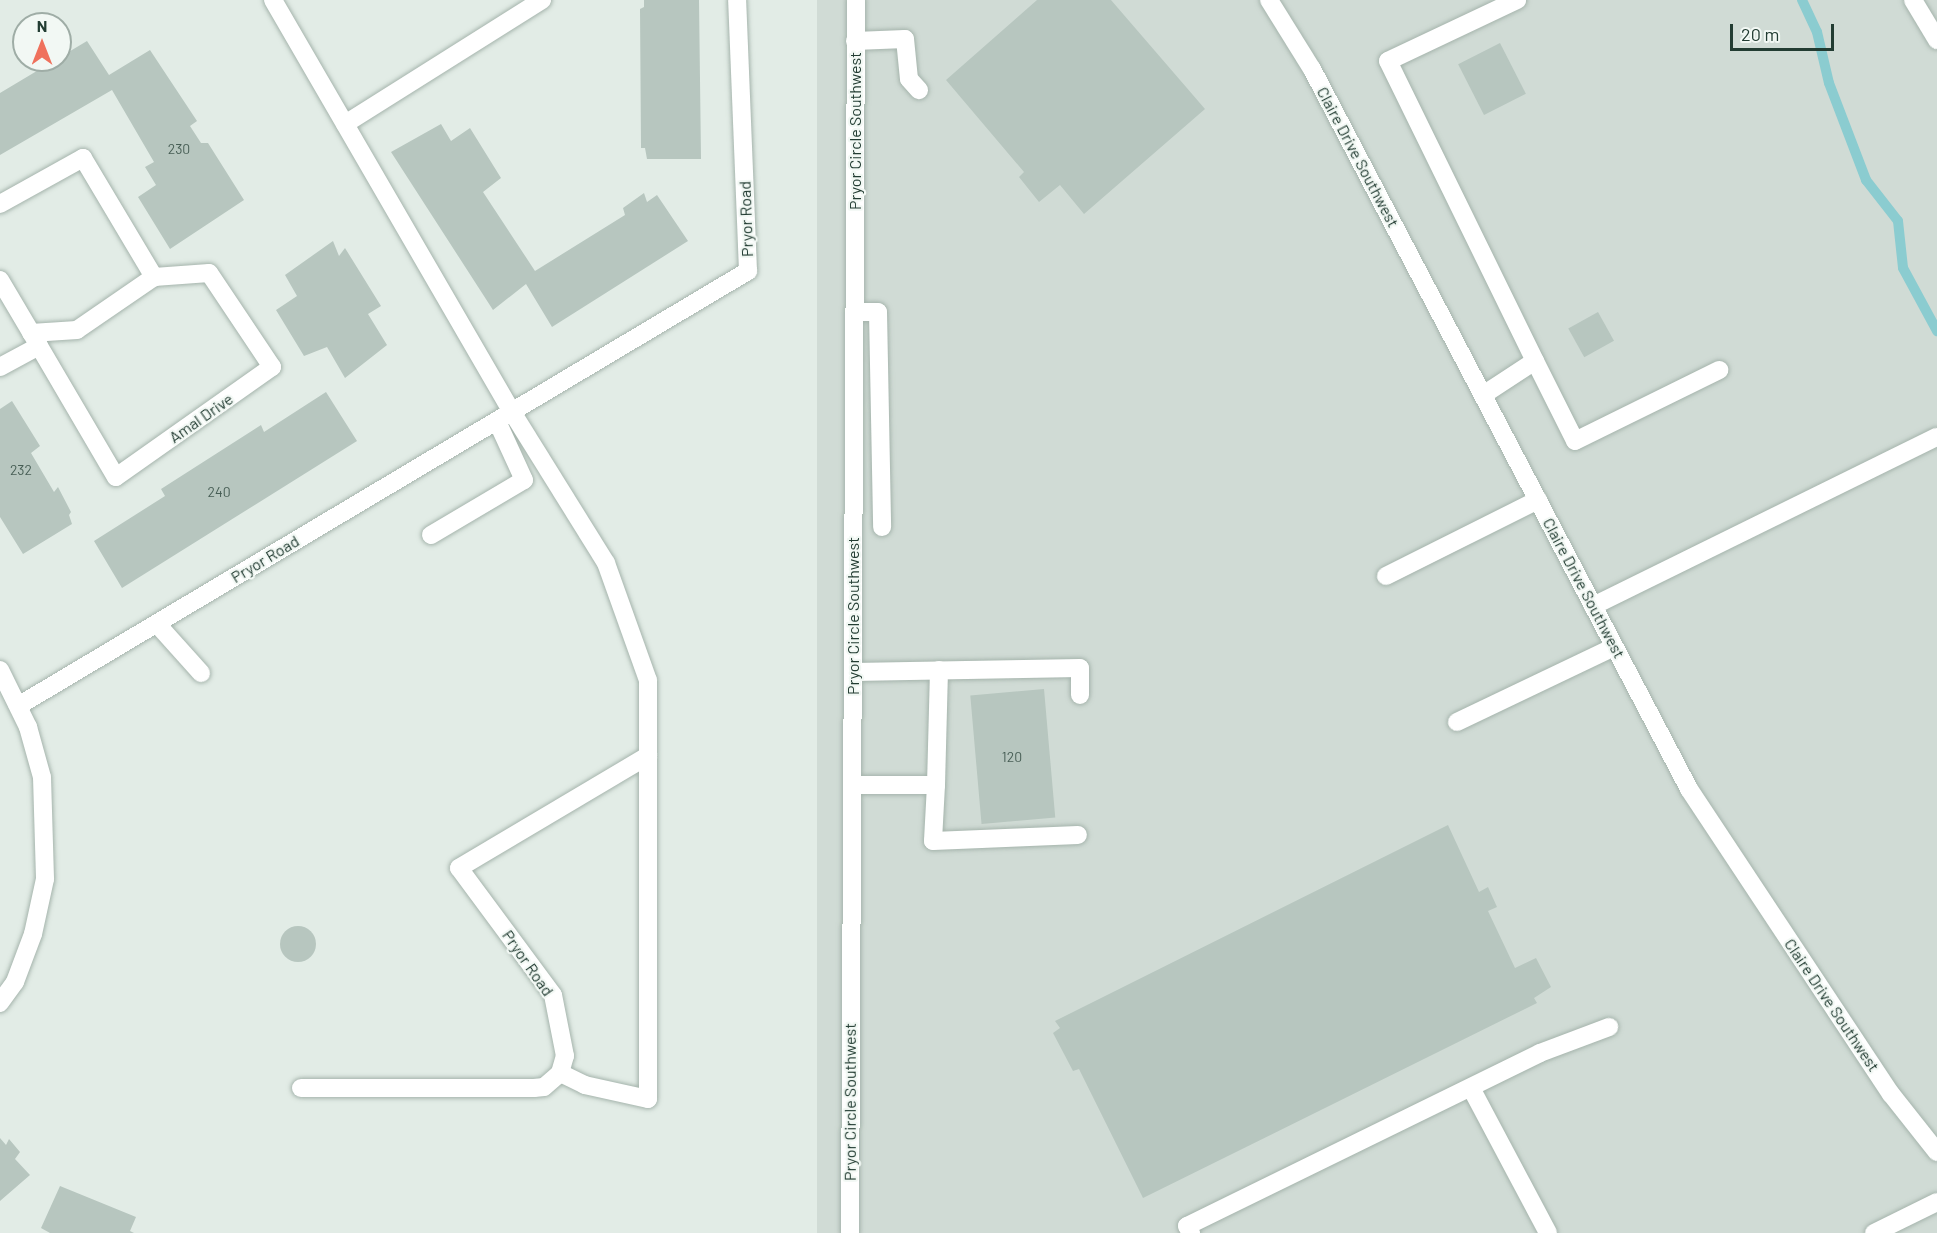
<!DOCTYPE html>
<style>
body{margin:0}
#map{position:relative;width:1937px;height:1233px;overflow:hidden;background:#e2ece6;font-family:Barlow,sans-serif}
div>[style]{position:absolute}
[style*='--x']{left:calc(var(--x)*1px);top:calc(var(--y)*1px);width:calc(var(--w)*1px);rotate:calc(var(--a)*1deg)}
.built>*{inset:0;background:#d0dbd5;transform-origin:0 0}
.stream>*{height:10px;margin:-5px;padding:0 5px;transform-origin:5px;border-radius:5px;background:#8bccd0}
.building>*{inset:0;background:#b7c6bf;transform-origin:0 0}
.round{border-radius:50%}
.roads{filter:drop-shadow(0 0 2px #a5b4ac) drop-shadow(0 0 2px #a5b4ac)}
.lane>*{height:18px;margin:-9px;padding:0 9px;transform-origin:9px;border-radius:9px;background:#fff}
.street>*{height:18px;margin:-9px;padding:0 9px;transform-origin:9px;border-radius:9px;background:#fff}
span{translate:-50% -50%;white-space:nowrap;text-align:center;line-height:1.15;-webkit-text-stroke:4.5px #f2f8f4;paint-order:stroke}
.number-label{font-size:14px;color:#475e55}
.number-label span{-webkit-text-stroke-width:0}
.street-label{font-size:16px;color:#223c32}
.north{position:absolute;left:12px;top:12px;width:60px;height:60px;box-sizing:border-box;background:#f2f8f4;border:2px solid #9fada6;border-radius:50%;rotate:0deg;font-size:16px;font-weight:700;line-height:24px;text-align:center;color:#223c32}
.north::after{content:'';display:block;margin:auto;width:21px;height:27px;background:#ef715c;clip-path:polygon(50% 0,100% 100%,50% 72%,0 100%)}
.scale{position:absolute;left:1730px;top:24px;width:104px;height:27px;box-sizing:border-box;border:3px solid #223c32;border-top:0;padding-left:8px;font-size:18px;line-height:21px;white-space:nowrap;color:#223c32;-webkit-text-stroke:4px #f2f8f4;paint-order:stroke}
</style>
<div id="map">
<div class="built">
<div style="left:817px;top:0;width:1120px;height:1233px"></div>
</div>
<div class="stream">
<div style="--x:1802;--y:0;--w:35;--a:65"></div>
<div style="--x:1817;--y:32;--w:52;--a:76.8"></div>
<div style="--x:1829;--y:83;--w:104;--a:69.1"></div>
<div style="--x:1866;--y:180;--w:52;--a:52"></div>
<div style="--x:1898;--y:221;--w:47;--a:83.9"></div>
<div style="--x:1903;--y:268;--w:72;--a:61.6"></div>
</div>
<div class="building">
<div style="clip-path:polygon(644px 0,699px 0,701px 159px,647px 159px,645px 148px,641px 148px,640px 9px,644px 7px)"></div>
<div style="clip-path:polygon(1037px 0,1111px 0,1205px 109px,1084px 214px,1060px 185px,1039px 202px,1019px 177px,1024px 172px,946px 80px)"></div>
<div style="clip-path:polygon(87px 41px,109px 75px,150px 50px,197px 121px,190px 126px,201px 143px,208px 143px,244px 200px,170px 249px,138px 197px,156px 185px,145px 167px,154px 162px,112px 90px,0 155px,0 93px)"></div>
<div style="left:1500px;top:43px;width:57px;height:47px;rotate:63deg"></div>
<div style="clip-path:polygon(441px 124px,451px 141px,470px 128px,501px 178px,483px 192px,535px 271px,625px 215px,623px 208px,644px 193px,647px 202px,657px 195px,688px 241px,552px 327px,526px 284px,493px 310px,391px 152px)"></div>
<div style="clip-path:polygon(333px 241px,339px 256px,345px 248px,381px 306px,368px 314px,387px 345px,345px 378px,327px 347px,304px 356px,276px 310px,297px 296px,285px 275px)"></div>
<div style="left:1598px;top:312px;width:33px;height:34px;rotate:61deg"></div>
<div style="clip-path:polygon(326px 392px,357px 441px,122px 588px,94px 541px,165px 496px,161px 489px,261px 425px,264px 432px)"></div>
<div style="clip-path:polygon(12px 401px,40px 446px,31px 453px,54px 492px,58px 487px,71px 512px,69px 515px,72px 524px,23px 554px,0 517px,0 409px)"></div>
<div style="left:1044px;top:689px;width:129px;height:74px;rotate:85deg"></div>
<div style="clip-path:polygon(1448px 825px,1479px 892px,1488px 887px,1497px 907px,1488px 911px,1515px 968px,1536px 958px,1551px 987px,1534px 998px,1537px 1003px,1143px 1198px,1079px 1069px,1073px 1071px,1053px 1033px,1060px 1028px,1055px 1021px)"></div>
<div class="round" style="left:280px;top:926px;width:36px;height:36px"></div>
<div style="clip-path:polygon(0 1138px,6px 1145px,9px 1139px,20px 1152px,15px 1159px,30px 1175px,0 1201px)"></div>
<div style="clip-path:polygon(60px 1186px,136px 1217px,130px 1231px,134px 1233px,50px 1233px,41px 1228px)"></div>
</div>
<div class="roads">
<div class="lane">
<div style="--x:1913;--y:0;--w:47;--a:59"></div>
<div style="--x:855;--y:41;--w:50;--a:-2.3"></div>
<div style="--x:905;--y:39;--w:40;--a:84.3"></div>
<div style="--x:909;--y:79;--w:15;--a:48"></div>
<div style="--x:854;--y:312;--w:24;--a:0"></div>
<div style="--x:878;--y:312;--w:215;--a:88.9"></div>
<div style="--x:1535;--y:361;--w:89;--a:63.4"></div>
<div style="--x:1575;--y:441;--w:161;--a:-26.2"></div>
<div style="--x:1483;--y:395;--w:62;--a:-33.2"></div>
<div style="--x:1535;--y:361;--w:334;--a:-116.1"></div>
<div style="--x:1388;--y:61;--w:143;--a:-25.3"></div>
<div style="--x:431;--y:535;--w:108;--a:-30.6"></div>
<div style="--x:524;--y:480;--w:65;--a:-114.6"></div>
<div style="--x:1386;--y:576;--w:170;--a:-26.6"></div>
<div style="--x:1593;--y:606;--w:383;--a:-26.2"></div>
<div style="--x:157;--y:624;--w:66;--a:48.1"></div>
<div style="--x:853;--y:672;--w:227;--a:-1"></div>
<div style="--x:1080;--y:668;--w:27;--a:90"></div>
<div style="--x:1457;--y:722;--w:174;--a:-25.5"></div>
<div style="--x:852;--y:785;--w:84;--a:0"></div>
<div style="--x:936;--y:785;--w:56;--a:93.1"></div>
<div style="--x:933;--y:841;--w:145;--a:-2.4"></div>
<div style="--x:936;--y:785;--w:115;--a:-88.5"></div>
<div style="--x:1471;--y:1088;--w:164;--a:62"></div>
<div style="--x:1191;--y:1233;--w:8;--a:-120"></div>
<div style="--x:1187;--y:1226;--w:393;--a:-26.1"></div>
<div style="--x:1540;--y:1053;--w:74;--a:-20.6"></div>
<div style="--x:1874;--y:1233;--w:70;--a:-26.2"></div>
</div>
<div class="street">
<div style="--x:273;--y:0;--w:476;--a:59.9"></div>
<div style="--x:512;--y:412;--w:178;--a:58.1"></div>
<div style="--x:606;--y:563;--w:124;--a:70.3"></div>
<div style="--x:648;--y:680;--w:419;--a:90"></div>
<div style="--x:648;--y:1099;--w:65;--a:-167.5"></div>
<div style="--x:585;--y:1085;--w:28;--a:-154"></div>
<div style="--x:1269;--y:0;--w:81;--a:58.1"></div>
<div style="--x:1312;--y:69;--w:813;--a:62.36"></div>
<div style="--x:1689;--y:789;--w:366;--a:56.5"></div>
<div style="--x:1891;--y:1094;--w:74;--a:51.6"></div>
<div style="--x:345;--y:124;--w:233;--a:-32.2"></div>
<div style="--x:0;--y:204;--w:95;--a:-29"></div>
<div style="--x:83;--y:158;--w:139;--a:59.2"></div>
<div style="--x:0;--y:280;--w:77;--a:59.4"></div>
<div style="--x:39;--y:346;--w:152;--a:59.6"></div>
<div style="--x:116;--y:477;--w:191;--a:-35.2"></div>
<div style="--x:272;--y:367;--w:113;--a:-123.8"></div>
<div style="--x:209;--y:273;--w:55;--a:175.8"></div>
<div style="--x:154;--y:277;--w:93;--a:145.5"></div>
<div style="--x:77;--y:330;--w:46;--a:176.3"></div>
<div style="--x:0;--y:367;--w:44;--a:-28.3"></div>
<div style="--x:0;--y:670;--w:64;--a:63.8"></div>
<div style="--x:28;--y:727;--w:52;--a:74.4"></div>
<div style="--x:42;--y:777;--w:102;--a:88.3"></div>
<div style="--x:45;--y:879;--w:56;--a:102.3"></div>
<div style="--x:33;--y:934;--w:51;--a:110.6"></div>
<div style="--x:15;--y:982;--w:26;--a:126"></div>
<div style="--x:18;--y:706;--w:850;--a:-30.79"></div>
<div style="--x:748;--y:271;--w:271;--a:-92.3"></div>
<div style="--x:301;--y:1088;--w:233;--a:0"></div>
<div style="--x:534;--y:1088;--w:10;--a:-6"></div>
<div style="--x:544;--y:1087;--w:21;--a:-41"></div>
<div style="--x:560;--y:1073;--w:18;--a:-74"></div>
<div style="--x:565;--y:1056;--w:62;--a:-101.1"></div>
<div style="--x:553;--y:995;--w:158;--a:-126.5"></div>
<div style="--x:459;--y:868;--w:220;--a:-30.7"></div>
<div style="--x:850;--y:1233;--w:1233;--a:-89.72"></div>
</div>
</div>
<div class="number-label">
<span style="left:179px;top:149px">230</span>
<span style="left:21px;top:470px">232</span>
<span style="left:219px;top:492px">240</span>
<span style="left:1012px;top:757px">120</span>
</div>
<div class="street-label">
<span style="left:855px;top:131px;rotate:-90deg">Pryor Circle Southwest</span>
<span style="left:1358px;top:157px;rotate:62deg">Claire Drive Southwest</span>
<span style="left:746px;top:219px;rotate:-92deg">Pryor Road</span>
<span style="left:201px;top:418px;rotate:-35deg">Amal Drive</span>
<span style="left:265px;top:559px;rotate:-31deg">Pryor Road</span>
<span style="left:1584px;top:588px;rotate:62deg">Claire Drive Southwest</span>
<span style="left:853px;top:616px;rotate:-90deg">Pryor Circle Southwest</span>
<span style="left:528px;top:963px;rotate:55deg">Pryor Road</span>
<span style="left:1832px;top:1005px;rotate:56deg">Claire Drive Southwest</span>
<span style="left:850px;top:1102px;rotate:-90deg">Pryor Circle Southwest</span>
</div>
<div class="north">N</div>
<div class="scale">20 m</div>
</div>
